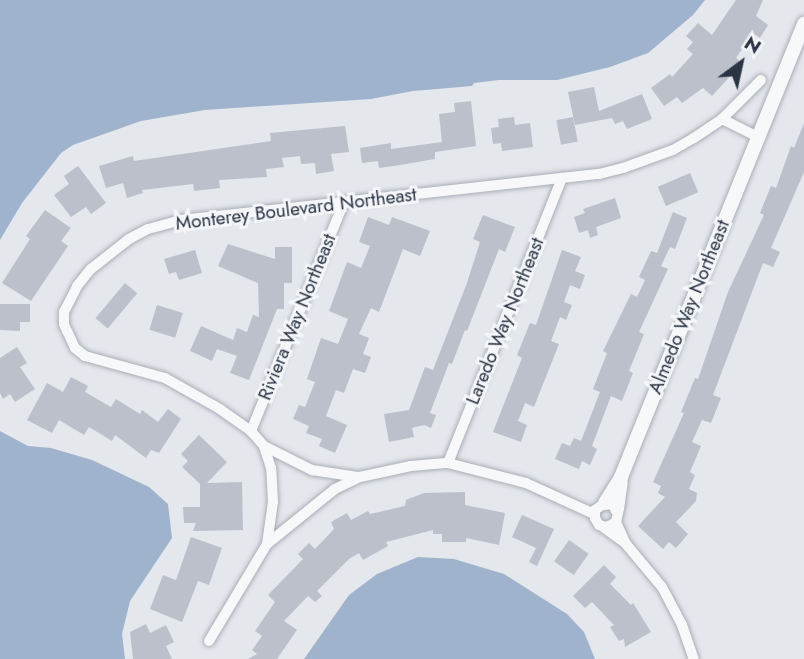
<!DOCTYPE html>
<style>
body{margin:0}
#map{position:relative;width:804px;height:659px;overflow:hidden;background:#e4e7ec;font-family:Jost,sans-serif}
div>[style]{position:absolute}
[style*='--x']{left:calc(var(--x)*1px);top:calc(var(--y)*1px);width:calc(var(--w)*1px);rotate:calc(var(--a)*1deg)}
.water>*{inset:0;background:#9fb4cc}
.building>*{inset:0;background:#bbc0ca;transform-origin:0 0}
.roads{filter:drop-shadow(0 0 2px #a9aeb7) drop-shadow(0 0 2px #a9aeb7)}
.minor>*{height:10px;margin:-5px;padding:0 5px;transform-origin:5px;border-radius:5px;background:#f7f8fa}
.tertiary>*{height:14px;margin:-7px;padding:0 7px;transform-origin:7px;border-radius:7px;background:#f7f8fa}
span{translate:-50% -50%;white-space:nowrap;text-align:center;line-height:1.15;-webkit-text-stroke:6px #f4f6f9;paint-order:stroke}
.street-label{font-size:19px;color:#2b3445}
.north{position:absolute;left:706px;top:28px;width:70px;height:70px;-webkit-text-stroke:5px #f4f6f9;paint-order:stroke;rotate:33deg;font-size:19px;font-weight:700;line-height:28px;text-align:center;color:#2b3445}
.north::after{content:'';display:block;margin:auto;width:24px;height:32px;background:#2b3445;clip-path:polygon(50% 0,100% 100%,50% 72%,0 100%)}
</style>
<div id="map">
<div class="water">
<div style="clip-path:polygon(0 0,705px 0,693px 15px,648px 53px,610px 67px,557px 80px,499px 80px,474px 83px,472px 86px,413px 91px,371px 99px,205px 110px,141px 121px,73px 145px,61px 153px,22px 203px,0 240px)"></div>
<div style="clip-path:polygon(0 431px,28px 446px,51px 448px,92px 460px,149px 487px,168px 504px,172px 538px,130px 601px,122px 634px,125px 659px,0 659px)"></div>
<div style="clip-path:polygon(418px 557px,454px 559px,504px 574px,567px 614px,584px 632px,595px 659px,304px 659px,349px 595px,377px 574px)"></div>
</div>
<div class="building">
<div style="clip-path:polygon(736px 0,763px 0,756px 16px,768px 25px,760px 38px,753px 33px,736px 58px,742px 63px,712px 96px,703px 88px,682px 103px,677px 97px,664px 106px,651px 88px,670px 74px,672px 77px,693px 54px,687px 49px,693px 42px,686px 36px,698px 23px,712px 35px)"></div>
<div style="clip-path:polygon(594px 87px,599px 111px,642px 94px,652px 119px,627px 129px,623px 121px,615px 124px,612px 118px,575px 125px,568px 92px)"></div>
<div style="clip-path:polygon(471px 101px,476px 146px,435px 152px,435px 159px,394px 166px,379px 168px,378px 161px,362px 163px,360px 148px,391px 143px,391px 149px,442px 142px,439px 114px,455px 112px,454px 103px)"></div>
<div style="clip-path:polygon(514px 117px,515px 125px,530px 123px,533px 147px,502px 151px,501px 143px,493px 144px,491px 128px,499px 127px,498px 119px)"></div>
<div style="left:573px;top:117px;width:25px;height:17px;rotate:79deg"></div>
<div style="clip-path:polygon(804px 123px,804px 172px,771px 248px,780px 252px,773px 267px,763px 263px,713px 395px,721px 398px,711px 423px,702px 420px,692px 442px,701px 446px,690px 472px,695px 475px,689px 489px,697px 493px,696px 501px,676px 522px,688px 534px,676px 548px,669px 542px,663px 549px,638px 526px,665px 497px,658px 493px,661px 486px,653px 482px,684px 413px,681px 412px,695px 378px,698px 379px,728px 292px,764px 215px,760px 213px,771px 186px,776px 188px,791px 146px,794px 148px)"></div>
<div style="clip-path:polygon(345px 126px,349px 152px,331px 154px,334px 171px,316px 174px,315px 163px,301px 164px,300px 156px,282px 158px,284px 167px,266px 169px,267px 177px,219px 180px,220px 188px,194px 191px,193px 184px,142px 190px,143px 193px,127px 198px,123px 183px,106px 188px,99px 166px,133px 156px,134px 161px,271px 141px,270px 133px)"></div>
<div style="clip-path:polygon(78px 166px,106px 203px,91px 214px,86px 207px,71px 217px,54px 195px,69px 184px,64px 176px)"></div>
<div style="left:690px;top:173px;width:21px;height:35px;rotate:67deg"></div>
<div style="clip-path:polygon(615px 198px,621px 218px,596px 227px,598px 235px,590px 238px,588px 230px,579px 233px,574px 217px,585px 213px,583px 209px)"></div>
<div style="clip-path:polygon(45px 210px,71px 228px,61px 241px,68px 246px,31px 301px,2px 283px,30px 239px,26px 236px)"></div>
<div style="clip-path:polygon(673px 212px,687px 218px,675px 249px,670px 247px,661px 266px,668px 269px,639px 332px,644px 334px,629px 371px,633px 373px,622px 401px,611px 396px,592px 446px,597px 449px,590px 465px,582px 461px,579px 469px,555px 459px,562px 443px,570px 446px,574px 438px,581px 441px,600px 392px,593px 389px,607px 353px,603px 351px,631px 294px,637px 297px,645px 280px,639px 277px,651px 251px,657px 253px)"></div>
<div style="clip-path:polygon(483px 215px,515px 227px,505px 252px,499px 249px,467px 331px,465px 330px,452px 364px,449px 363px,430px 413px,436px 415px,431px 428px,424px 425px,412px 428px,414px 437px,389px 442px,384px 414px,409px 410px,425px 367px,433px 370px,467px 283px,480px 242px,473px 239px)"></div>
<div style="clip-path:polygon(368px 217px,389px 225px,392px 217px,430px 231px,420px 256px,403px 249px,379px 312px,371px 308px,359px 334px,369px 338px,363px 354px,371px 357px,365px 373px,353px 369px,344px 393px,336px 390px,326px 416px,347px 425px,335px 453px,319px 446px,322px 439px,306px 433px,309px 426px,293px 419px,299px 405px,305px 407px,315px 382px,307px 379px,321px 338px,338px 344px,348px 319px,329px 311px,347px 262px,361px 268px,370px 246px,359px 242px)"></div>
<div style="clip-path:polygon(228px 244px,275px 259px,275px 247px,292px 247px,292px 283px,284px 283px,284px 309px,277px 309px,249px 380px,230px 373px,237px 356px,217px 349px,212px 361px,190px 351px,201px 326px,233px 340px,237px 328px,247px 332px,253px 315px,259px 317px,258px 283px,218px 266px)"></div>
<div style="clip-path:polygon(195px 250px,202px 273px,179px 280px,176px 272px,169px 274px,164px 259px)"></div>
<div style="clip-path:polygon(562px 250px,581px 257px,575px 271px,585px 275px,580px 289px,570px 285px,564px 302px,572px 305px,566px 320px,560px 317px,551px 341px,559px 344px,534px 407px,525px 403px,518px 421px,527px 425px,521px 442px,493px 432px,522px 358px,517px 355px,530px 323px,536px 325px)"></div>
<div style="left:125px;top:283px;width:16px;height:46px;rotate:40deg"></div>
<div style="clip-path:polygon(0 304px,30px 304px,30px 322px,20px 322px,20px 331px,0 330px)"></div>
<div style="left:157px;top:305px;width:27px;height:26px;rotate:17deg"></div>
<div style="clip-path:polygon(17px 347px,27px 363px,20px 367px,35px 389px,15px 402px,10px 394px,3px 399px,0 393px,0 358px)"></div>
<div style="clip-path:polygon(71px 377px,88px 386px,85px 392px,111px 407px,116px 399px,140px 414px,142px 410px,158px 422px,168px 409px,181px 419px,159px 453px,151px 450px,146px 458px,115px 435px,112px 441px,89px 427px,84px 435px,59px 420px,52px 433px,27px 420px,47px 383px,63px 392px)"></div>
<div style="clip-path:polygon(199px 435px,227px 462px,207px 483px,242px 482px,243px 530px,193px 531px,196px 523px,184px 523px,183px 507px,200px 507px,200px 484px,182px 467px,188px 461px,181px 454px)"></div>
<div style="clip-path:polygon(465px 492px,465px 505px,505px 513px,499px 545px,466px 538px,466px 542px,442px 542px,442px 534px,433px 534px,433px 530px,386px 542px,388px 546px,363px 560px,359px 553px,349px 559px,317px 591px,322px 596px,315px 602px,308px 596px,284px 621px,297px 630px,277px 659px,248px 659px,257px 654px,252px 650px,262px 636px,255px 631px,275px 602px,268px 595px,303px 559px,298px 554px,309px 543px,315px 549px,334px 529px,331px 522px,347px 513px,351px 520px,368px 511px,370px 514px,405px 506px,406px 500px,424px 493px)"></div>
<div style="clip-path:polygon(522px 515px,554px 529px,537px 566px,529px 562px,536px 548px,512px 537px)"></div>
<div style="clip-path:polygon(191px 537px,222px 548px,209px 585px,198px 581px,182px 622px,150px 609px,163px 575px,176px 580px)"></div>
<div style="left:569px;top:540px;width:24px;height:26px;rotate:35deg"></div>
<div style="clip-path:polygon(604px 565px,616px 577px,610px 584px,631px 605px,633px 603px,651px 632px,625px 647px,624px 639px,619px 641px,610px 627px,614px 625px,592px 602px,585px 608px,573px 596px)"></div>
<div style="clip-path:polygon(146px 624px,150px 633px,166px 625px,174px 642px,166px 646px,172px 659px,133px 659px,130px 632px)"></div>
</div>
<div class="roads">
<div class="minor">
<div style="--x:722;--y:119;--w:40;--a:26.6"></div>
<div style="--x:251;--y:431;--w:247;--a:-67.9"></div>
<div style="--x:264;--y:446;--w:54;--a:26.6"></div>
<div style="--x:312;--y:470;--w:46;--a:8.8"></div>
<div style="--x:448;--y:463;--w:307;--a:-68.2"></div>
<div style="--x:616;--y:522;--w:10;--a:151"></div>
<div style="--x:607;--y:527;--w:8;--a:-166"></div>
<div style="--x:599;--y:525;--w:8;--a:-120"></div>
<div style="--x:595;--y:518;--w:8;--a:-90"></div>
<div style="--x:595;--y:510;--w:12;--a:-35"></div>
<div style="--x:605;--y:503;--w:10;--a:17"></div>
<div style="--x:615;--y:506;--w:7;--a:63"></div>
<div style="--x:618;--y:512;--w:10;--a:101"></div>
<div style="--x:616;--y:522;--w:22;--a:66"></div>
<div style="--x:603;--y:527;--w:29;--a:36"></div>
<div style="--x:626;--y:544;--w:56;--a:50.1"></div>
<div style="--x:662;--y:587;--w:43;--a:62.2"></div>
<div style="--x:682;--y:625;--w:36;--a:71"></div>
<div style="--x:267;--y:544;--w:42;--a:-81.9"></div>
<div style="--x:273;--y:502;--w:34;--a:-93"></div>
<div style="--x:271;--y:468;--w:23;--a:-108"></div>
<div style="--x:264;--y:446;--w:20;--a:-131"></div>
<div style="--x:251;--y:431;--w:38;--a:-145"></div>
<div style="--x:220;--y:409;--w:63;--a:-150.6"></div>
<div style="--x:165;--y:378;--w:83;--a:-164.6"></div>
<div style="--x:85;--y:356;--w:13;--a:-141"></div>
<div style="--x:75;--y:348;--w:26;--a:-115"></div>
<div style="--x:64;--y:324;--w:12;--a:-90"></div>
<div style="--x:64;--y:312;--w:29;--a:-63"></div>
<div style="--x:77;--y:286;--w:22;--a:-51"></div>
<div style="--x:91;--y:269;--w:48;--a:-38.3"></div>
<div style="--x:129;--y:239;--w:21;--a:-28"></div>
<div style="--x:148;--y:229;--w:34;--a:-15"></div>
<div style="--x:181;--y:220;--w:421;--a:-6.3"></div>
<div style="--x:599;--y:174;--w:25;--a:-14"></div>
<div style="--x:623;--y:168;--w:53;--a:-19.8"></div>
<div style="--x:673;--y:150;--w:24;--a:-30"></div>
<div style="--x:694;--y:138;--w:34;--a:-34"></div>
<div style="--x:722;--y:119;--w:55;--a:-45"></div>
<div style="--x:209;--y:641;--w:113;--a:-59.1"></div>
<div style="--x:267;--y:544;--w:87;--a:-39"></div>
<div style="--x:335;--y:489;--w:28;--a:-26"></div>
<div style="--x:360;--y:477;--w:52;--a:-12.2"></div>
<div style="--x:411;--y:466;--w:37;--a:-5"></div>
<div style="--x:448;--y:463;--w:81;--a:14.4"></div>
<div style="--x:526;--y:483;--w:75;--a:24.5"></div>
</div>
<div class="tertiary">
<div style="--x:605;--y:503;--w:31;--a:-58"></div>
<div style="--x:621;--y:477;--w:489;--a:-68"></div>
<div style="--x:617;--y:509;--w:27;--a:-82"></div>
</div>
</div>
<div class="street-label">
<span style="left:296px;top:209px;rotate:-7deg">Monterey Boulevard Northeast</span>
<span style="left:689px;top:307px;rotate:-68deg">Almedo Way Northeast</span>
<span style="left:297px;top:317px;rotate:-68deg">Riviera Way Northeast</span>
<span style="left:505px;top:321px;rotate:-68deg">Laredo Way Northeast</span>
</div>
<div class="north">N</div>
</div>
